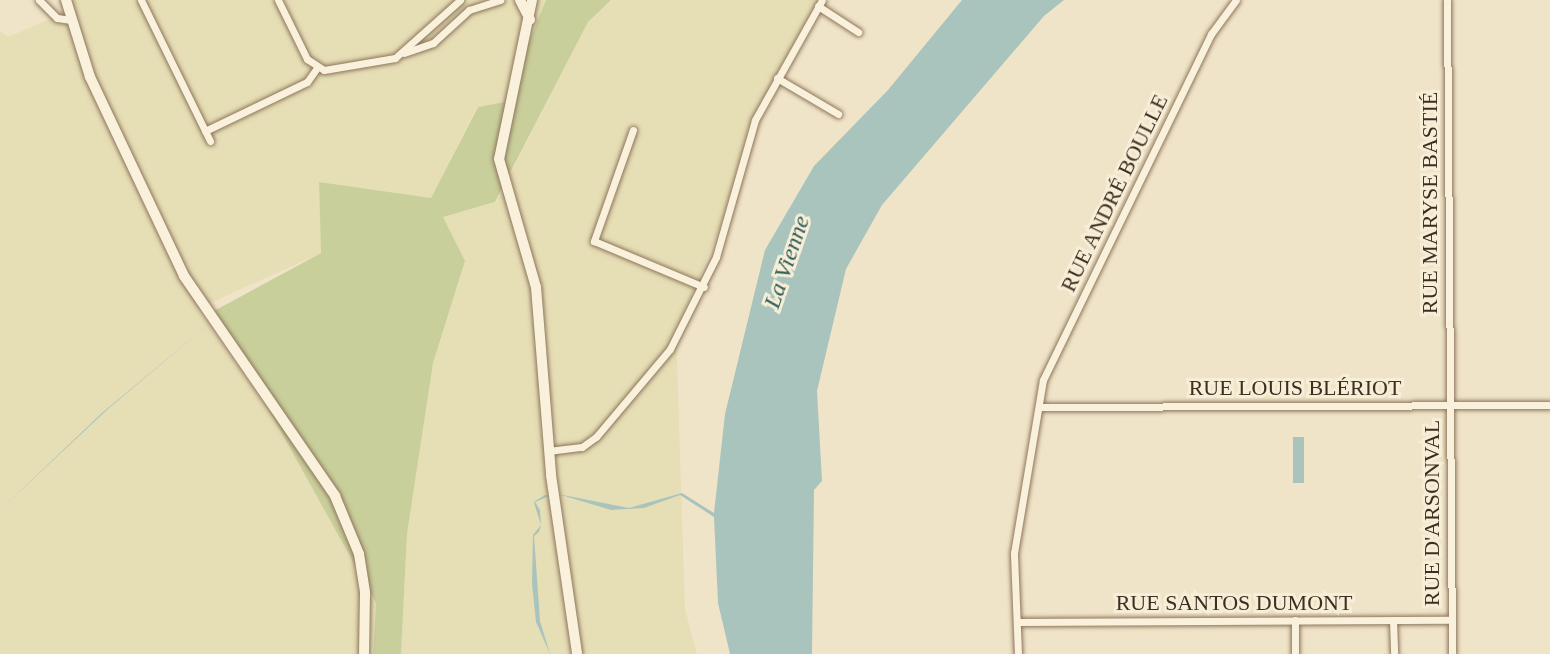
<!DOCTYPE html>
<meta charset="utf-8">
<style>
body{margin:0}
#map{position:relative;width:1550px;height:654px;overflow:hidden;background:#f0e4c8;font-family:"Times New Roman",serif}
div>[style]{position:absolute}
[style*='--x']{left:calc(var(--x)*1px);top:calc(var(--y)*1px);width:calc(var(--w)*1px);rotate:calc(var(--a)*1deg)}
.farmland>*{inset:0;background:#e6deb5}
.green>*{inset:0;background:#c9cf9b}
.water>*{inset:0;background:#a9c4bc;transform-origin:0 0}
.roads{filter:drop-shadow(0 0 2px #8d765c) drop-shadow(0 0 2px #8d765c)}
.street>*{height:7px;margin:-3.5px;padding:0 3.5px;transform-origin:3.5px;border-radius:3.5px;background:#faf1dc}
.secondary>*{height:10px;margin:-5px;padding:0 5px;transform-origin:5px;border-radius:5px;background:#faf1dc}
span{translate:-50% -50%;white-space:nowrap;text-align:center;line-height:1.15;-webkit-text-stroke:6px #f7eed8;paint-order:stroke}
.street-label{font-size:22px;color:#3d2e20}
.water-label{font-size:24px;color:#2f5d5a;font-style:italic}
</style>
<div id="map">
<div class="farmland">
<div style="clip-path:polygon(72px 0,546px 0,504px 102px,477px 107px,431px 198px,319px 182px,321px 253px,197px 309px,300px 454px,376px 603px,373px 654px,0 654px,0 31px,8px 37px,74px 9px)"></div>
<div style="clip-path:polygon(611px 0,825px 0,751px 121px,720px 228px,676px 331px,685px 609px,697px 654px,401px 654px,407px 534px,433px 363px,465px 262px,443px 217px,496px 202px,588px 22px)"></div>
</div>
<div class="green">
<div style="clip-path:polygon(546px 0,611px 0,588px 22px,495px 202px,443px 217px,465px 261px,433px 363px,407px 534px,401px 654px,373px 654px,376px 603px,214px 311px,321px 253px,319px 182px,431px 198px,478px 107px,504px 102px)"></div>
</div>
<div class="water">
<div style="clip-path:polygon(962px 0,1064px 0,1044px 16px,882px 205px,846px 269px,817px 391px,822px 481px,814px 490px,812px 654px,730px 654px,718px 603px,714px 517px,680px 495px,644px 508px,611px 510px,558px 494px,629px 508px,682px 493px,714px 513px,725px 414px,765px 250px,814px 166px,888px 90px)"></div>
<div style="clip-path:polygon(208px 325px,109px 408px,0 510px,103px 412px)"></div>
<div style="left:1293px;top:437px;width:11px;height:46px"></div>
<div style="clip-path:polygon(545px 495px,549px 496px,535px 502px,540px 510px,541px 525px,539px 532px,534px 536px,540px 621px,550px 654px,536px 622px,532px 584px,533px 535px,541px 525px,534px 503px,535px 501px)"></div>
</div>
<div class="roads">
<div class="street">
<div style="--x:39;--y:0;--w:25;--a:45"></div>
<div style="--x:57;--y:18;--w:14;--a:8"></div>
<div style="--x:141;--y:0;--w:157;--a:63.9"></div>
<div style="--x:278;--y:0;--w:66;--a:63.8"></div>
<div style="--x:307;--y:59;--w:20;--a:33"></div>
<div style="--x:324;--y:70;--w:72;--a:-9.6"></div>
<div style="--x:395;--y:58;--w:87;--a:-41.7"></div>
<div style="--x:1447;--y:0;--w:654;--a:89.56"></div>
<div style="--x:818;--y:6;--w:48;--a:33"></div>
<div style="--x:404;--y:53;--w:31;--a:-19"></div>
<div style="--x:433;--y:43;--w:49;--a:-42.5"></div>
<div style="--x:469;--y:10;--w:33;--a:-18"></div>
<div style="--x:777;--y:78;--w:71;--a:30.5"></div>
<div style="--x:633;--y:130;--w:118;--a:109.4"></div>
<div style="--x:594;--y:241;--w:119;--a:22.7"></div>
<div style="--x:205;--y:131;--w:113;--a:-25.7"></div>
<div style="--x:307;--y:82;--w:16;--a:-55"></div>
<div style="--x:1041;--y:407;--w:509;--a:-0.23"></div>
<div style="--x:548;--y:451;--w:34;--a:-7"></div>
<div style="--x:582;--y:447;--w:17;--a:-36"></div>
<div style="--x:596;--y:437;--w:115;--a:-49.9"></div>
<div style="--x:670;--y:349;--w:103;--a:-63.4"></div>
<div style="--x:716;--y:257;--w:142;--a:-74.1"></div>
<div style="--x:755;--y:120;--w:137;--a:-60.8"></div>
<div style="--x:1295;--y:620;--w:34;--a:90"></div>
<div style="--x:1393;--y:620;--w:34;--a:88"></div>
<div style="--x:1017;--y:622;--w:433;--a:-0.3"></div>
<div style="--x:1018;--y:654;--w:101;--a:-92.3"></div>
<div style="--x:1014;--y:553;--w:175;--a:-80.5"></div>
<div style="--x:1043;--y:380;--w:385;--a:-64.1"></div>
<div style="--x:1211;--y:34;--w:42;--a:-53.7"></div>
</div>
<div class="secondary">
<div style="--x:66;--y:0;--w:81;--a:72.7"></div>
<div style="--x:90;--y:77;--w:220;--a:64.7"></div>
<div style="--x:184;--y:276;--w:267;--a:55.5"></div>
<div style="--x:335;--y:496;--w:63;--a:67.5"></div>
<div style="--x:359;--y:554;--w:39;--a:81"></div>
<div style="--x:365;--y:593;--w:61;--a:90.9"></div>
<div style="--x:520;--y:0;--w:22;--a:63"></div>
<div style="--x:532;--y:0;--w:162;--a:101.7"></div>
<div style="--x:499;--y:159;--w:133;--a:73.9"></div>
<div style="--x:536;--y:287;--w:189;--a:85.4"></div>
<div style="--x:551;--y:475;--w:181;--a:81.7"></div>
</div>
</div>
<div class="street-label">
<span style="left:1114px;top:193px;rotate:-64deg">RUE ANDRÉ BOULLE</span>
<span style="left:1430px;top:203px;rotate:-90deg">RUE MARYSE BASTIÉ</span>
<span style="left:1295px;top:388px">RUE LOUIS BLÉRIOT</span>
<span style="left:1432px;top:513px;rotate:-90deg">RUE D'ARSONVAL</span>
<span style="left:1234px;top:603px">RUE SANTOS DUMONT</span>
</div>
<div class="water-label">
<span style="left:787px;top:262px;rotate:-71deg">La Vienne</span>
</div>
</div>
